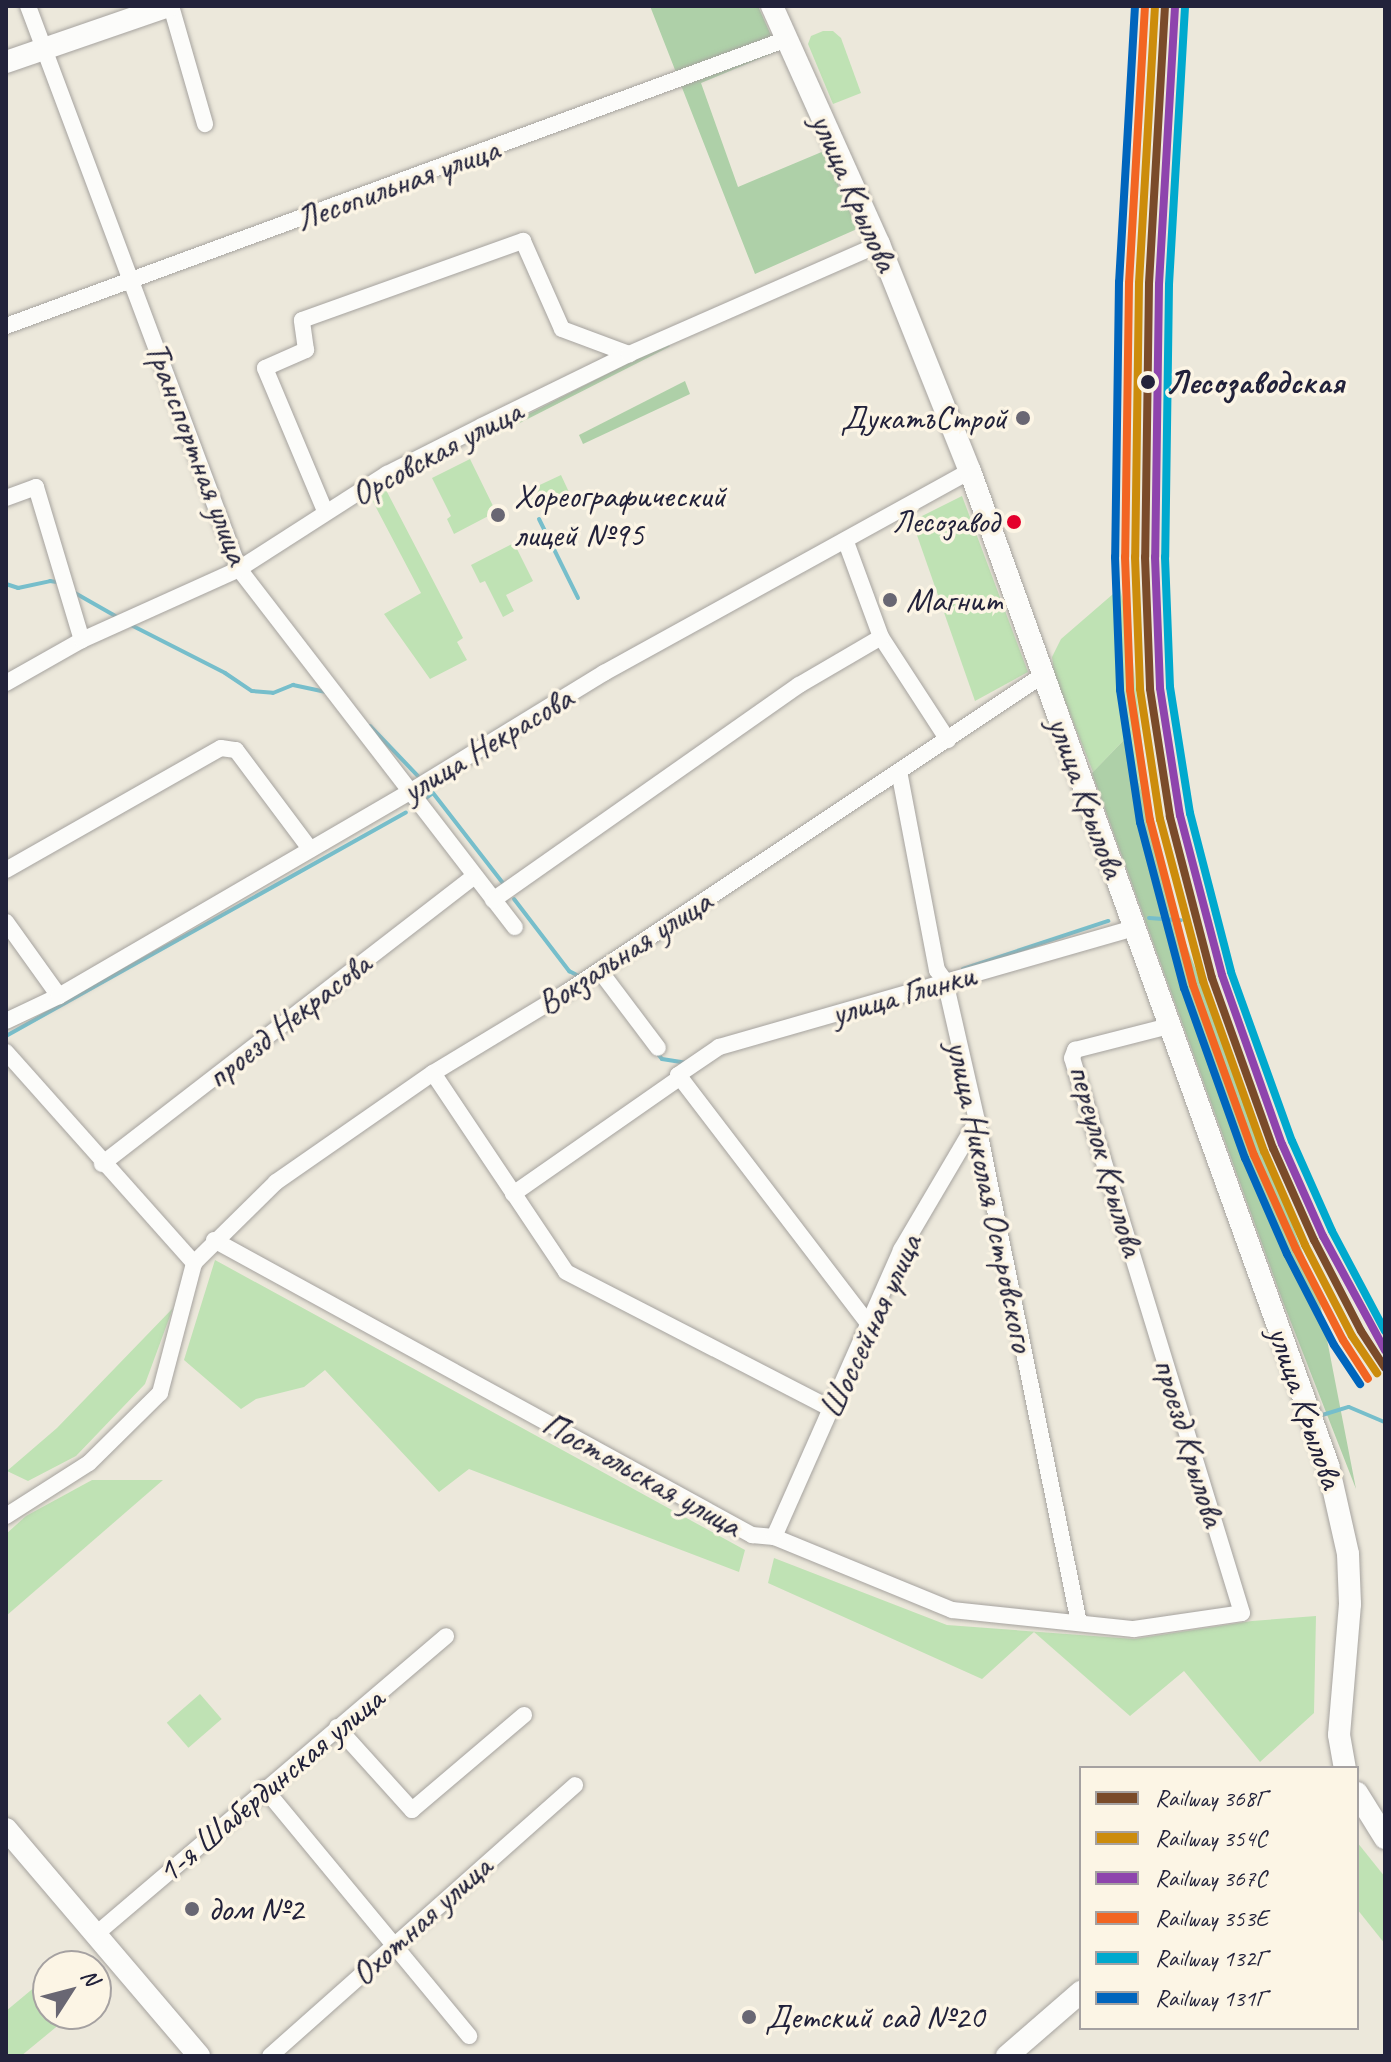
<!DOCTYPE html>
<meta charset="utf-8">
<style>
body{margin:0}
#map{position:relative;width:1391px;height:2062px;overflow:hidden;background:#ece8db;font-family:Caveat,sans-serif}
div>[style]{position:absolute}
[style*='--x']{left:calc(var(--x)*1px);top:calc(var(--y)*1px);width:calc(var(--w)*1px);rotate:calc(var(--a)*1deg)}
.green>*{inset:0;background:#bfe2b4;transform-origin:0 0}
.forest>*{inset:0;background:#aed0a8;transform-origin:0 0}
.stream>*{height:4px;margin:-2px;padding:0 2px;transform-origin:2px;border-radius:2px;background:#76becb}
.roads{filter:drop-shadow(0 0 2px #a6a39f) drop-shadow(0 0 2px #a6a39f)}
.street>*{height:16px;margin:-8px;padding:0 8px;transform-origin:8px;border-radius:8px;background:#fcfcfa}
.secondary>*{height:22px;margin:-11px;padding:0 11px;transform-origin:11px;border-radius:11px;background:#fcfcfa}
.rail-1>*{height:8px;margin:-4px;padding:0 4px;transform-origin:4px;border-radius:4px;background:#7a4b2a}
.rail-2>*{height:8px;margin:-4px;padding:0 4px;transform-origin:4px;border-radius:4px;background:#cc8c0c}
.rail-3>*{height:8px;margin:-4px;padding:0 4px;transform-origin:4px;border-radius:4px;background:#8e44ad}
.rail-4>*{height:8px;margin:-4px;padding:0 4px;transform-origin:4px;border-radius:4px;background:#f26522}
.rail-5>*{height:8px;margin:-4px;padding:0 4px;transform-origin:4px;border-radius:4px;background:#00a9ce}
.rail-6>*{height:8px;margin:-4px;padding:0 4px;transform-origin:4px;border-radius:4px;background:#0065bd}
.dots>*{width:22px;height:22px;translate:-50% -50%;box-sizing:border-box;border:4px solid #fcf5e5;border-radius:50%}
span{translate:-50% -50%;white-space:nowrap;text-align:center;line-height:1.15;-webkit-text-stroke:7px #fcf5e5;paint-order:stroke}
.bus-label{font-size:32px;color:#22223b}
.right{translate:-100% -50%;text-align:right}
.street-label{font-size:34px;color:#22223b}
.stop-label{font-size:34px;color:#22223b;font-weight:700}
.left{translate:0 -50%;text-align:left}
.poi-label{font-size:34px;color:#22223b}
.frame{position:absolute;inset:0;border:8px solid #22223b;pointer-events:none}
.legend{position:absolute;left:1079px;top:1766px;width:280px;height:264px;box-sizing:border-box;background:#fcf5e5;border:2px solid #a5a1a1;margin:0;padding:10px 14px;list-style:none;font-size:24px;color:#22223b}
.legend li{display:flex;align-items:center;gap:16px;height:40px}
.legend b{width:40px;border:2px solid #a5a1a1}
.north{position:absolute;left:32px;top:1950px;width:80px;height:80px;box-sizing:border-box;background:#fcf5e5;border:2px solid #a5a1a1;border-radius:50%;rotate:54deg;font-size:22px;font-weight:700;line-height:32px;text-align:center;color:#22223b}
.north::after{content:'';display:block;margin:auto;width:28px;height:36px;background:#696773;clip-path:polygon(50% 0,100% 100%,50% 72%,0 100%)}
</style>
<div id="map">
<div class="green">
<div style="clip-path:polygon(823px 31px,833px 31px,841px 38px,861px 93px,833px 104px,808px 44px,811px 36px)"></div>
<div style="clip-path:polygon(470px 459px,496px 512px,454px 534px,447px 519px,451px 516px,432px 478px)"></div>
<div style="left:561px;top:475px;width:19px;height:37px;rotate:65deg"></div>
<div style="clip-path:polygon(385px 488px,463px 638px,457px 642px,467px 660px,430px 679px,384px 614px,421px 593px,370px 496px)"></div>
<div style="clip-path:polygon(962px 496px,1028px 672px,975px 701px,912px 521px)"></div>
<div style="clip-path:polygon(514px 543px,533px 581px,506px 595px,514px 611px,503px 617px,485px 581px,480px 583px,471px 565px)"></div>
<div style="clip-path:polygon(1120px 588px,1129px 628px,1151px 819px,1124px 740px,1093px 772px,1054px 673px,1052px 657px,1061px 639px)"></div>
<div style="clip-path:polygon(215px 1260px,745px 1550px,739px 1572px,469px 1469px,439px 1492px,325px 1370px,304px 1387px,256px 1399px,241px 1409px,184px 1360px)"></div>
<div style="clip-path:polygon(173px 1308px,145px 1384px,76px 1456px,28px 1481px,7px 1471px,57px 1428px)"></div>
<div style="clip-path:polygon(92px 1480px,163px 1480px,6px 1616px,6px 1534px,26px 1516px)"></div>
<div style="clip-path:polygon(774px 1558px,947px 1625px,1134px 1639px,1252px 1621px,1316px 1616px,1314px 1713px,1260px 1762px,1184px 1671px,1130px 1716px,1034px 1632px,982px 1679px,768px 1583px)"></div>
<div style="left:200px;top:1694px;width:33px;height:44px;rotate:49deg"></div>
<div style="clip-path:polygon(1357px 1842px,1385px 1877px,1385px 1944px,1357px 1909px)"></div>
<div style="clip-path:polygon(48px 1976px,48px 2014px,72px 2014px,21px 2056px,6px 2056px,6px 2011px)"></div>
</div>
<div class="forest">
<div style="clip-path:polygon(650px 6px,758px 6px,778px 51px,701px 83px,738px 187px,824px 151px,857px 229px,755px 274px)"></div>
<div style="left:668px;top:343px;width:4px;height:196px;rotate:63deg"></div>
<div style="clip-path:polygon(685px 381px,690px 394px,583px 444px,579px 435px)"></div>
<div style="clip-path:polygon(1124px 740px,1151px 819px,1185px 941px,1318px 1293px,1356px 1489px,1283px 1302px,1092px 773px)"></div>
</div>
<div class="stream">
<div style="--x:539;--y:519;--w:88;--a:63.7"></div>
<div style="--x:6;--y:584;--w:13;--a:18"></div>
<div style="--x:18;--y:588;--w:33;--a:-12"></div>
<div style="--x:50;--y:581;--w:12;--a:9"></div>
<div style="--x:75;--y:593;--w:51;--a:29.6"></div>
<div style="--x:129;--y:624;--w:108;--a:27"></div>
<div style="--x:225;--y:673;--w:32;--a:34"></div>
<div style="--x:252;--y:691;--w:21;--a:5"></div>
<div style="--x:273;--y:693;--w:22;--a:-22"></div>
<div style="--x:293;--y:685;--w:35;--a:12"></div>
<div style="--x:370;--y:726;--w:69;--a:46.2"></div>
<div style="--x:423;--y:800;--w:12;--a:-35"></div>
<div style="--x:433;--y:793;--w:119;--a:52.2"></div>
<div style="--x:514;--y:899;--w:91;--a:52.6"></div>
<div style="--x:569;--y:971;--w:11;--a:27"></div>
<div style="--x:1149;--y:918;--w:32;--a:4"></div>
<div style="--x:963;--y:969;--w:153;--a:-18.3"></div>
<div style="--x:6;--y:1036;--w:458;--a:-29.2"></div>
<div style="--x:658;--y:1054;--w:6;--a:51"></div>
<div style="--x:662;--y:1059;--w:24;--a:9"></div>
<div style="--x:1319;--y:1416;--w:31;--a:-17"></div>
<div style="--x:1349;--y:1407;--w:39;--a:23"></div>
</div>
<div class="roads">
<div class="street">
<div style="--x:28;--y:6;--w:601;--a:69.46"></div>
<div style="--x:239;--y:569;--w:452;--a:52.4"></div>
<div style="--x:171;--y:6;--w:123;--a:73.9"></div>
<div style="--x:6;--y:326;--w:832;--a:-20.18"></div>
<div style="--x:6;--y:498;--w:32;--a:-20"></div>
<div style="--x:36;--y:487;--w:160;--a:73.3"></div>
<div style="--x:325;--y:511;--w:155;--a:-112.8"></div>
<div style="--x:265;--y:368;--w:45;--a:-23.7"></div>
<div style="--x:306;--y:350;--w:30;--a:-98"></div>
<div style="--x:302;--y:320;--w:235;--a:-19.7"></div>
<div style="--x:523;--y:241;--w:96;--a:66.1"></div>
<div style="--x:562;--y:329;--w:72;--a:20.5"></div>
<div style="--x:846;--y:542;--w:101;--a:69.8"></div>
<div style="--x:881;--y:637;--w:123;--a:57"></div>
<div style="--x:6;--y:683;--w:87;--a:-29.5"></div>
<div style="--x:82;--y:640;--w:172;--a:-24.3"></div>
<div style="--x:239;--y:569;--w:176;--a:-32.7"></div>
<div style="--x:387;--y:474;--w:106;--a:-26.8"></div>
<div style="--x:482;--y:426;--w:164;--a:-26.1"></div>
<div style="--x:629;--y:354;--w:273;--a:-23.7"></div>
<div style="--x:899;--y:771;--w:203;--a:79.2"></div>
<div style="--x:937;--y:970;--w:14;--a:54"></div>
<div style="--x:945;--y:981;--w:144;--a:77.1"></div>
<div style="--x:977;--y:1121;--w:512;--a:78.51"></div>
<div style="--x:6;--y:870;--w:247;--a:-29.6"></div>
<div style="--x:221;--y:748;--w:15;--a:8"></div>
<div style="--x:236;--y:750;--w:124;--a:53.2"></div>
<div style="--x:493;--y:900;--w:374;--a:-35.1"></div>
<div style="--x:799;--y:685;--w:95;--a:-30.3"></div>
<div style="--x:6;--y:922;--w:91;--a:54.4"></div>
<div style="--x:600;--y:971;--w:96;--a:53"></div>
<div style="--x:6;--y:1021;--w:59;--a:-25.3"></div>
<div style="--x:59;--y:996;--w:404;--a:-30.2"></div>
<div style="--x:408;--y:793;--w:230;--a:-31.5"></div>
<div style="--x:604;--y:673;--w:418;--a:-28.9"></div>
<div style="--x:6;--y:1052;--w:283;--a:48.3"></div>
<div style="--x:433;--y:1073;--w:239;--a:56.2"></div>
<div style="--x:566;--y:1272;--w:298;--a:27.3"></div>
<div style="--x:102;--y:1164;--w:470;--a:-37.7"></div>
<div style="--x:513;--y:1194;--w:205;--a:-34.9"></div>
<div style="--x:214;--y:1240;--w:614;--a:28.74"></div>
<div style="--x:752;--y:1535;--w:22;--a:5"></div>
<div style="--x:774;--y:1537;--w:192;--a:22.3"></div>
<div style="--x:952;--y:1610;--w:183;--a:6"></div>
<div style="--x:1134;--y:1629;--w:109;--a:-8.4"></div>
<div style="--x:1242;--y:1613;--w:580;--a:-107.03"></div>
<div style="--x:1072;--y:1058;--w:9;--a:-69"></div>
<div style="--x:1075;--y:1050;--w:97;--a:-14.3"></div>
<div style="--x:867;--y:1322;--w:311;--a:-127.4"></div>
<div style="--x:678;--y:1075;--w:50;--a:-34.3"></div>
<div style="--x:719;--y:1047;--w:432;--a:-16"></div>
<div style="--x:6;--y:1516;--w:98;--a:-32.6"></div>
<div style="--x:89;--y:1463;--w:100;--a:-44.6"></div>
<div style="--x:160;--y:1393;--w:134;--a:-75.3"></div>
<div style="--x:194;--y:1263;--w:115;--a:-44.6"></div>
<div style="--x:276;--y:1182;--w:191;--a:-34.8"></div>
<div style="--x:433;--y:1073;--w:157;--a:-31.2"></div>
<div style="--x:567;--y:992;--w:572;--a:-33.66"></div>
<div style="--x:774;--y:1537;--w:314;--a:-66.1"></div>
<div style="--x:901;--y:1250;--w:150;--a:-59.5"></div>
<div style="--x:337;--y:1727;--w:112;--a:47.9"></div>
<div style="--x:412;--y:1810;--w:147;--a:-40.3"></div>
<div style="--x:264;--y:1788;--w:322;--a:50.4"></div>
<div style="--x:95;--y:1935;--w:461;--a:-40.4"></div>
<div style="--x:270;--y:2056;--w:408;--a:-41.6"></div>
</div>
<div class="secondary">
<div style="--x:772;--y:6;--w:261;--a:65.8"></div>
<div style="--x:879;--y:244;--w:245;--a:68.2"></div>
<div style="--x:970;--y:471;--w:1057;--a:70.19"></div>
<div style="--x:1328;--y:1465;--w:91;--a:77.3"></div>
<div style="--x:1348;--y:1554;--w:50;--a:87.7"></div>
<div style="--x:1350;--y:1604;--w:131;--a:94.8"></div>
<div style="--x:1339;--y:1735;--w:34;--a:80"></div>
<div style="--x:6;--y:62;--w:172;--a:-19"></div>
<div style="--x:1357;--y:1793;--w:53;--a:58.1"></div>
<div style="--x:6;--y:1829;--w:298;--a:49.6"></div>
<div style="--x:1007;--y:2056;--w:98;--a:-40.9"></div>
</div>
</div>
<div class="rail-1">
<div style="--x:1165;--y:6;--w:278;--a:93.3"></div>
<div style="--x:1149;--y:284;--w:273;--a:90.8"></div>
<div style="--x:1145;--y:557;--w:132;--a:87.8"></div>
<div style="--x:1150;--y:689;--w:130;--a:81.1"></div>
<div style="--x:1170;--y:817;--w:166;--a:75.4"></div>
<div style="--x:1212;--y:978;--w:181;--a:70.3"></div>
<div style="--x:1273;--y:1148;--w:101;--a:66"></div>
<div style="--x:1314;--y:1240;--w:102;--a:62.7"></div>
<div style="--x:1361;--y:1331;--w:44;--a:57"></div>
</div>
<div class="rail-2">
<div style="--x:1155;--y:6;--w:277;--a:93.3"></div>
<div style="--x:1139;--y:283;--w:274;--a:90.8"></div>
<div style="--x:1135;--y:557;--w:132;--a:87.8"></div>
<div style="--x:1140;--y:689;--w:132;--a:81.3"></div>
<div style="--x:1160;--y:819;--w:168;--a:75.1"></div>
<div style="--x:1203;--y:981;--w:181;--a:70.3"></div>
<div style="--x:1264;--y:1151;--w:103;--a:66.4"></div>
<div style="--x:1305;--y:1245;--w:102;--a:62.7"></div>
<div style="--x:1352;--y:1336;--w:45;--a:56"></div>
</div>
<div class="rail-3">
<div style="--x:1175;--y:7;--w:277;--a:93.3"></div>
<div style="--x:1159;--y:284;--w:273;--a:90.8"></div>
<div style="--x:1155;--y:557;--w:131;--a:87.8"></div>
<div style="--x:1160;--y:688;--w:129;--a:81.1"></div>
<div style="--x:1180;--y:815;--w:165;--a:75.3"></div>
<div style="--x:1222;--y:975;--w:179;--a:70.5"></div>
<div style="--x:1282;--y:1144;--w:101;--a:66"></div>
<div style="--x:1323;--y:1236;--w:130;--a:61.5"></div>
</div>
<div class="rail-4">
<div style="--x:1145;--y:6;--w:277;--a:93.3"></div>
<div style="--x:1129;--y:283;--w:274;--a:90.8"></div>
<div style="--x:1125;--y:557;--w:133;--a:87.8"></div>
<div style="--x:1130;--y:690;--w:132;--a:81.3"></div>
<div style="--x:1150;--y:820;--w:171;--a:75.4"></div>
<div style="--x:1193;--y:985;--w:181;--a:70.3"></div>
<div style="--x:1254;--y:1155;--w:103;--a:65.9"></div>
<div style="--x:1296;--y:1249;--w:102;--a:62.7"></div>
<div style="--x:1343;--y:1340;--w:46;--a:57.3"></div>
</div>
<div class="rail-5">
<div style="--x:1185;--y:7;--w:278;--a:93.3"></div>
<div style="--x:1169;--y:285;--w:272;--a:90.8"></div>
<div style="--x:1165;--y:557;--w:130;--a:87.8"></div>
<div style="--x:1170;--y:687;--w:128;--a:81"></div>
<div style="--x:1190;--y:813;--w:164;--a:75.5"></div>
<div style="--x:1231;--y:972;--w:180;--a:70.2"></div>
<div style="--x:1292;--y:1141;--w:98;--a:66"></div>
<div style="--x:1332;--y:1231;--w:113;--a:62.1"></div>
</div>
<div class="rail-6">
<div style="--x:1135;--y:6;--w:276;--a:93.3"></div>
<div style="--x:1119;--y:282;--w:275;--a:90.8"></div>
<div style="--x:1115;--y:557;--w:133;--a:87.8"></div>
<div style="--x:1120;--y:690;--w:134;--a:81.4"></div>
<div style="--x:1140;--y:822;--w:172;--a:75.2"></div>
<div style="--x:1184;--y:988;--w:181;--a:70.3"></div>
<div style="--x:1245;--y:1158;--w:105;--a:66.4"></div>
<div style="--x:1287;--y:1254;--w:102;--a:62.7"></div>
<div style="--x:1334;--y:1345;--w:47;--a:56.3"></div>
</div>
<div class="dots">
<div style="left:1148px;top:382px;background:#22223b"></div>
<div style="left:1023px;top:418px;background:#696773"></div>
<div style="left:498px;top:515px;background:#696773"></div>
<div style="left:1014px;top:522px;background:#e4002b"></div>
<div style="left:890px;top:600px;background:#696773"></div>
<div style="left:192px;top:1909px;background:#696773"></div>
<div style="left:749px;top:2017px;background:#696773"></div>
</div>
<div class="bus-label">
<span class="right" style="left:999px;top:522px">Лесозавод</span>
</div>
<div class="street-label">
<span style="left:397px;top:184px;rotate:-20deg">Лесопильная улица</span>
<span style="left:855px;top:192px;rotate:66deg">улица Крылова</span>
<span style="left:436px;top:452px;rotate:-28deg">Орсовская улица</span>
<span style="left:198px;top:453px;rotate:69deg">Транспортная улица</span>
<span style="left:487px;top:744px;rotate:-31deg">улица Некрасова</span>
<span style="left:1087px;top:797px;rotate:70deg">улица Крылова</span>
<span style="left:624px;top:952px;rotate:-33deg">Вокзальная улица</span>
<span style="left:903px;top:994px;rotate:-16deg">улица Глинки</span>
<span style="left:288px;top:1020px;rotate:-38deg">проезд Некрасова</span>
<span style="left:1107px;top:1160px;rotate:74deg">переулок Крылова</span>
<span style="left:991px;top:1196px;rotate:78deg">улица Николая Островского</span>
<span style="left:870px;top:1326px;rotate:-65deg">Шоссейная улица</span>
<span style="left:1306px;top:1407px;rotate:71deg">улица Крылова</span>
<span style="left:1190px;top:1442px;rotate:73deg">проезд Крылова</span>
<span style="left:642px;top:1474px;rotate:29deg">Постольская улица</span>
<span style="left:270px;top:1785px;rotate:-40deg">1-я Шабердинская улица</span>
<span style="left:421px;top:1920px;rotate:-42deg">Охотная улица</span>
</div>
<div class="stop-label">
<span class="left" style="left:1166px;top:382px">Лесозаводская</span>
</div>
<div class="poi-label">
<span class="right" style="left:1007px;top:418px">ДукатъСтрой</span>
<span class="left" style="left:514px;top:515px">Хореографический<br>лицей №95</span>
<span class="left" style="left:906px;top:600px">Магнит</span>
<span class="left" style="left:208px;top:1909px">дом №2</span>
<span class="left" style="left:765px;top:2017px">Детский сад №20</span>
</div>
<div class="frame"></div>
<ul class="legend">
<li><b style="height:10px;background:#7a4b2a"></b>Railway 368Г</li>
<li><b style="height:10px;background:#cc8c0c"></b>Railway 354С</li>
<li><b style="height:10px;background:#8e44ad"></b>Railway 367С</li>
<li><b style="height:10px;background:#f26522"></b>Railway 353Е</li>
<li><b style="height:10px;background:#00a9ce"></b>Railway 132Г</li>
<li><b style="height:10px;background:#0065bd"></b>Railway 131Г</li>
</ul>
<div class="north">N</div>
</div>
